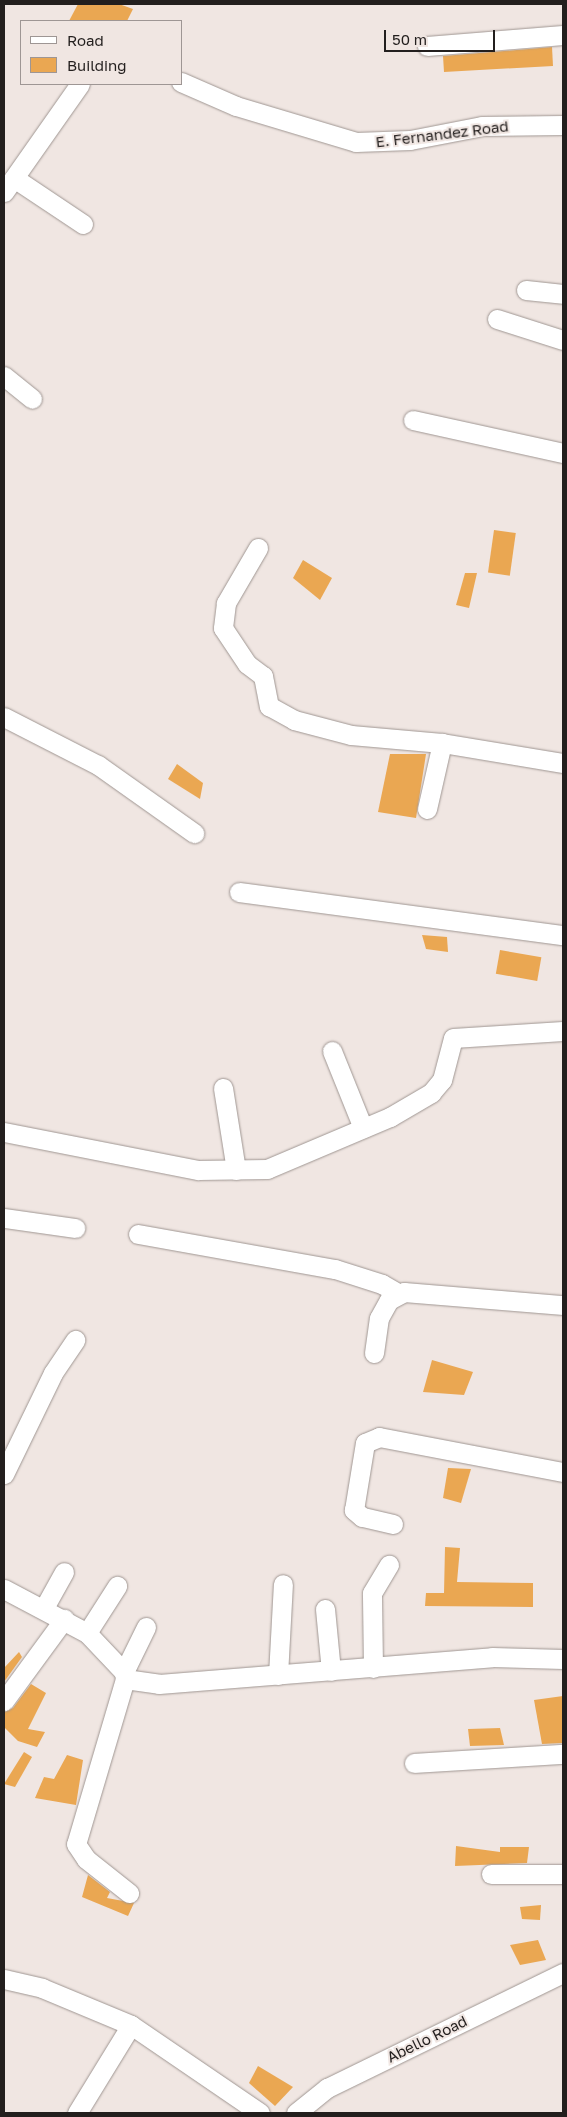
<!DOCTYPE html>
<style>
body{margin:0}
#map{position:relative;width:567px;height:2117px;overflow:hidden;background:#f0e6e2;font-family:"Golos Text",sans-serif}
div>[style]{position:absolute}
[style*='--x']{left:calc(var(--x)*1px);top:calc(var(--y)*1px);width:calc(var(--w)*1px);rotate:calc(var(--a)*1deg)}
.building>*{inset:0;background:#eaa752;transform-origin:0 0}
.roads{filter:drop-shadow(0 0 1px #9f9692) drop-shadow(0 0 1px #9f9692)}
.minor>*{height:19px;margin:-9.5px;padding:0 9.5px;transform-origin:9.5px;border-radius:9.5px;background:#fff}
span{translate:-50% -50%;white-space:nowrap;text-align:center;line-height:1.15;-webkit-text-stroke:4px #f0e6e2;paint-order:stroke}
.street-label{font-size:15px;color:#231f1e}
.frame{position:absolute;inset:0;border:5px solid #231f1e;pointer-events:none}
.legend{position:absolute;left:20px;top:20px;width:162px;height:65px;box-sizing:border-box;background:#f0e6e2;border:1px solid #9e9694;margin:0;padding:6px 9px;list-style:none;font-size:15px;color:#231f1e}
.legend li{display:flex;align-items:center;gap:10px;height:25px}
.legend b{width:25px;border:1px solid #9e9694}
.scale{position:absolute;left:384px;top:30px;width:111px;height:22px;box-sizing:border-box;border:2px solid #231f1e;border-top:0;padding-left:6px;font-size:15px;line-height:18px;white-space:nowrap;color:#231f1e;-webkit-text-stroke:4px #f0e6e2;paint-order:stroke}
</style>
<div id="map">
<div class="building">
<div style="clip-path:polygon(78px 4px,119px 4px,133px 9px,127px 21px,69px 21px)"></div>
<div style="clip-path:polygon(552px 47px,553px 66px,444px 72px,443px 56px)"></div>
<div style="left:494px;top:530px;width:22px;height:43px;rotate:8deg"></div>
<div style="clip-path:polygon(303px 560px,332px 578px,320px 600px,293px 578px)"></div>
<div style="clip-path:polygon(465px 573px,477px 573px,469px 608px,456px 605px)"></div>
<div style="clip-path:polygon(390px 754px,426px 754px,416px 818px,378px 812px)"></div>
<div style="clip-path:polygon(177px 764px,203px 783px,200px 799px,168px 779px)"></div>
<div style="clip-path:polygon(422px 935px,447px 937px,448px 952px,426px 949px)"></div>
<div style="left:500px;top:950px;width:42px;height:24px;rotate:10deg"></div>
<div style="clip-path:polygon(432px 1360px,473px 1372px,464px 1395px,423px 1392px)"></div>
<div style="clip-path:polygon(448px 1468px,471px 1469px,461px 1503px,443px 1498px)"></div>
<div style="clip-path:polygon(445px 1547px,460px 1548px,457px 1582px,533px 1583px,533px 1607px,425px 1606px,426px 1593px,444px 1593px)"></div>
<div style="clip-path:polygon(19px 1652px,22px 1657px,4px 1682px,4px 1668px)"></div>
<div style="clip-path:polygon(31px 1684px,46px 1693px,28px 1729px,45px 1732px,37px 1747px,18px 1741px,4px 1727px,4px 1712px,13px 1708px)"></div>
<div style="clip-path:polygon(563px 1696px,563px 1743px,542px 1744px,534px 1700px)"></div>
<div style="clip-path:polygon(500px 1728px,504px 1745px,470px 1746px,468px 1729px)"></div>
<div style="clip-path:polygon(24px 1752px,32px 1757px,15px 1787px,4px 1784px)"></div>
<div style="clip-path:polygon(67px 1755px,83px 1760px,76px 1805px,35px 1798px,44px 1777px,54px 1779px)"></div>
<div style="clip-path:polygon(456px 1846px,500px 1852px,500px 1847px,529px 1847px,527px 1863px,455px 1866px)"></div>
<div style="clip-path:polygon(88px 1875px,110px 1892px,107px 1898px,134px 1903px,128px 1916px,82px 1897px)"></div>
<div style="clip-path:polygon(541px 1905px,540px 1920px,522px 1919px,520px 1907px)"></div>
<div style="clip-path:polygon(538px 1940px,546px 1960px,520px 1965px,510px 1945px)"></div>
<div style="clip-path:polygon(258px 2066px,293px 2087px,275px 2106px,249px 2083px)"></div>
</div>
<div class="roads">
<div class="minor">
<div style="--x:427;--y:46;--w:136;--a:-4.6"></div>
<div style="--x:181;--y:82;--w:60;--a:23.6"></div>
<div style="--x:236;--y:106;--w:125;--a:16.7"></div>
<div style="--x:356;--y:142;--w:54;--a:-2.1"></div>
<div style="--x:410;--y:140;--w:73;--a:-11"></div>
<div style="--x:482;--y:126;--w:81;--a:-0.7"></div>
<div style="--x:14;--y:178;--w:83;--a:33.7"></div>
<div style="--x:4;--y:192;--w:132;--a:-54.9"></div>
<div style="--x:526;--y:290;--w:37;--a:6"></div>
<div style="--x:497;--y:319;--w:69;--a:17.7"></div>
<div style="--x:4;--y:376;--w:36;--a:39"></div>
<div style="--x:413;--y:420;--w:154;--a:12.4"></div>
<div style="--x:258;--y:548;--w:64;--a:120.2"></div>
<div style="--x:226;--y:603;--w:25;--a:97"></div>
<div style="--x:223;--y:628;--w:43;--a:56.3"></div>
<div style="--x:247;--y:664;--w:20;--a:37"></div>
<div style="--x:263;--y:676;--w:31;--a:79"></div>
<div style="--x:269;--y:706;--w:29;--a:29"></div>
<div style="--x:294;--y:720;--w:59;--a:14.7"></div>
<div style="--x:351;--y:735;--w:91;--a:5"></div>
<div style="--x:442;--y:743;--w:123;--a:9.4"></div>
<div style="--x:4;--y:717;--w:106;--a:27.1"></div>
<div style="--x:98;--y:765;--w:118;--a:35.3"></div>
<div style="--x:427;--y:809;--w:68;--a:-77.2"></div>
<div style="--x:239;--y:892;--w:327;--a:7.6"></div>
<div style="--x:332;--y:1051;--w:83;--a:68.1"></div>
<div style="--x:223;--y:1088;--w:83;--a:81"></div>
<div style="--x:4;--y:1132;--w:198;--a:11.1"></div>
<div style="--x:198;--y:1170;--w:69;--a:-0.8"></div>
<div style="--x:267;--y:1169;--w:134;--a:-22.9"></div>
<div style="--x:390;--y:1117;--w:48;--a:-30.3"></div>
<div style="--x:431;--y:1093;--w:17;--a:-50"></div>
<div style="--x:442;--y:1080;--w:43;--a:-75.3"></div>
<div style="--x:453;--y:1038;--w:110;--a:-3.6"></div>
<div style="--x:4;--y:1218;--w:72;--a:8"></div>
<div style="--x:138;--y:1234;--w:200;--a:10.1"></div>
<div style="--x:335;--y:1269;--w:49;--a:17.7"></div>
<div style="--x:382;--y:1284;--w:20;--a:30"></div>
<div style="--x:374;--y:1353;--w:35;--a:-82"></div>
<div style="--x:379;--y:1318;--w:21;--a:-61"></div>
<div style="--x:389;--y:1300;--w:17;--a:-28"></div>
<div style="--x:404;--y:1292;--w:160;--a:4.7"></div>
<div style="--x:4;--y:1474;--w:112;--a:-64.1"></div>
<div style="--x:53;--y:1373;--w:40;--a:-56"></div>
<div style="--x:393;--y:1524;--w:32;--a:-167"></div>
<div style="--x:362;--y:1517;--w:11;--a:-139"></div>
<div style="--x:354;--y:1510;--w:68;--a:-80.7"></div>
<div style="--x:365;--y:1443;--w:15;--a:-23"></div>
<div style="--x:379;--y:1437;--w:187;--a:10.8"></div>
<div style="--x:4;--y:1589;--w:94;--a:27.9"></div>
<div style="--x:87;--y:1633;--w:54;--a:46.5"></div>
<div style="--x:124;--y:1672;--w:7;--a:82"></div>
<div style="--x:125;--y:1679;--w:34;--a:8"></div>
<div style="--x:159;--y:1684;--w:334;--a:-4.6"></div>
<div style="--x:492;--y:1657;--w:71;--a:1.6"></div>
<div style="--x:44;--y:1608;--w:41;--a:-60.9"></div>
<div style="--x:325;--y:1609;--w:62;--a:84.5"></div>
<div style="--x:87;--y:1633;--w:56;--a:-57.4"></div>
<div style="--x:373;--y:1668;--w:75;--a:-90.8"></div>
<div style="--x:372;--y:1593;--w:33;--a:-59"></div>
<div style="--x:124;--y:1672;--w:50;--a:-63.9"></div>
<div style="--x:278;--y:1675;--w:91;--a:-86.9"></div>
<div style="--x:125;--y:1679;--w:172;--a:106.5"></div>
<div style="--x:76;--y:1844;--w:18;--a:56"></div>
<div style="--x:86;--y:1859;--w:55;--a:38.3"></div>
<div style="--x:4;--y:1701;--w:102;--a:-53.8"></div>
<div style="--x:414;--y:1763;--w:149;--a:-3.5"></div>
<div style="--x:491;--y:1874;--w:72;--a:0"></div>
<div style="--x:4;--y:1979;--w:39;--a:13"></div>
<div style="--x:42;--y:1988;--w:96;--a:22.6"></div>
<div style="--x:131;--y:2025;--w:156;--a:34.3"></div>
<div style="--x:77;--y:2113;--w:103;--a:-58.5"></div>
<div style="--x:296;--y:2113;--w:40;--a:-39"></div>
<div style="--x:327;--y:2088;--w:263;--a:-26"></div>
</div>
</div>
<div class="street-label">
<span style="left:442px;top:134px;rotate:-7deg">E. Fernandez Road</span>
<span style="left:427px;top:2039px;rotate:-26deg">Abello Road</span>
</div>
<div class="frame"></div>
<ul class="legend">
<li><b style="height:6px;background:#fff"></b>Road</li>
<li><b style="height:14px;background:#eaa752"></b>Building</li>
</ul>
<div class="scale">50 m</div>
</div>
